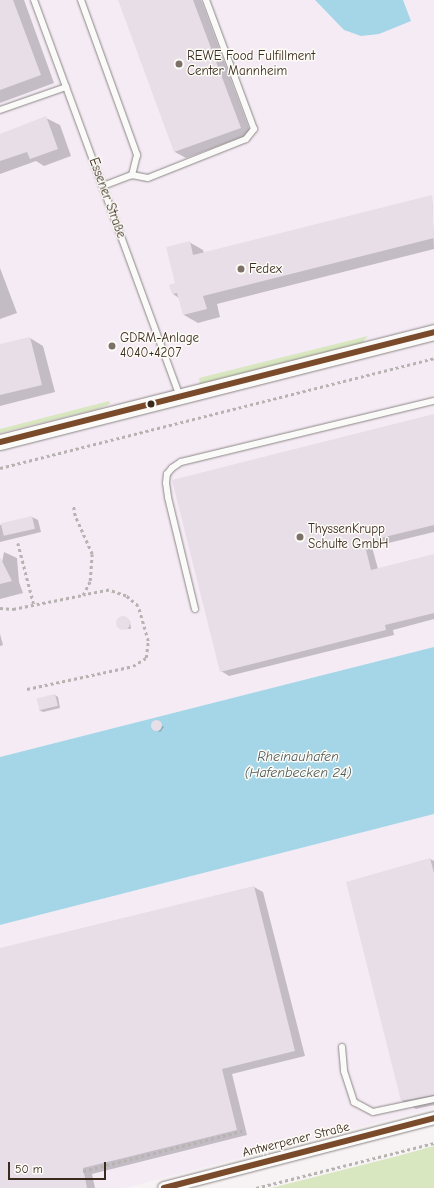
<!DOCTYPE html>
<meta charset="utf-8">
<style>
body{margin:0}
#map{position:relative;width:434px;height:1188px;overflow:hidden;background:#f7f3f5;font-family:"Comic Neue",sans-serif}
div>[style]{position:absolute}
[style*='--x']{left:calc(var(--x)*1px);top:calc(var(--y)*1px);width:calc(var(--w)*1px);rotate:calc(var(--a)*1deg)}
.built>*{inset:0;background:#f5ebf5}
.green>*{inset:0;background:#d9e7c1}
.water>*{inset:0;background:#a5d6e8}
.shadow>*{inset:0;background:#0003}
.building>*{inset:0;background:#e7dee8;transform-origin:0 0}
.round{border-radius:50%}
.path>*{height:2.5px;margin-top:-1.25px;transform-origin:0;background:repeating-linear-gradient(90deg,#b6b3b1 0 3px,transparent 0 6px)}
.roads{filter:drop-shadow(0 0 1px #8b8684) drop-shadow(0 0 1px #8b8684)}
.service>*{height:6px;margin:-3px;padding:0 3px;transform-origin:3px;border-radius:3px;background:#fafaf8}
.minor>*{height:12px;margin:-6px;padding:0 6px;transform-origin:6px;border-radius:6px;background:#fafaf8}
.tertiary>*{height:15px;margin:-7.5px;padding:0 7.5px;transform-origin:7.5px;border-radius:7.5px;background:#fafaf8}
.bus-1>*{height:6px;margin:-3px;padding:0 3px;transform-origin:3px;border-radius:3px;background:#7a4b2a}
.dots>*{width:11px;height:11px;translate:-50% -50%;box-sizing:border-box;border:2px solid #fdfcf7;border-radius:50%}
span{translate:-50% -50%;white-space:nowrap;text-align:center;line-height:1.15;-webkit-text-stroke:3px #fdfcf7;paint-order:stroke}
.poi-label{font-size:13px;color:#3b2a1e}
.left{translate:0 -50%;text-align:left}
.street-label{font-size:13px;color:#3b2a1e}
.water-label{font-size:14px;color:#505a59;font-style:italic}
.scale{position:absolute;left:8px;top:1162px;width:98px;height:18px;box-sizing:border-box;border:2px solid #3b2a1e;border-top:0;padding-left:5px;font-size:12px;line-height:14px;white-space:nowrap;color:#3b2a1e;-webkit-text-stroke:3px #fdfcf7;paint-order:stroke}
</style>
<div id="map">
<div class="built">
<div style="clip-path:polygon(0 0,315px 0,344px 30px,410px 21px,403px 0,434px 0,434px 647px,0 757px)"></div>
<div style="clip-path:polygon(434px 814px,434px 1108px,125px 1188px,0 1188px,0 925px)"></div>
</div>
<div class="green">
<div style="clip-path:polygon(368px 336px,362px 343px,200px 384px,199px 378px)"></div>
<div style="clip-path:polygon(109px 401px,110px 404px,97px 409px,0 433px,0 429px)"></div>
<div style="clip-path:polygon(434px 1146px,434px 1188px,271px 1188px,394px 1157px)"></div>
</div>
<div class="water">
<div style="clip-path:polygon(315px 0,403px 0,411px 21px,379px 34px,361px 36px,344px 30px)"></div>
<div style="clip-path:polygon(434px 647px,434px 814px,0 925px,0 757px)"></div>
</div>
<div class="shadow">
<div style="clip-path:polygon(0 0,24px 0,54px 83px,0 103px)"></div>
<div style="clip-path:polygon(119px 0,201px 0,251px 134px,186px 158px,175px 152px)"></div>
<div style="clip-path:polygon(46px 118px,60px 125px,71px 156px,44px 166px,36px 161px,0 174px,0 135px)"></div>
<div style="clip-path:polygon(432px 196px,434px 249px,217px 304px,220px 317px,198px 323px,184px 315px,179px 298px,173px 294px,189px 242px,203px 250px,204px 253px)"></div>
<div style="clip-path:polygon(0 268px,17px 313px,0 319px)"></div>
<div style="clip-path:polygon(30px 338px,43px 346px,55px 392px,0 406px,0 345px)"></div>
<div style="clip-path:polygon(434px 415px,434px 532px,372px 547px,378px 569px,434px 555px,434px 619px,393px 630px,394px 635px,229px 676px,221px 671px)"></div>
<div style="clip-path:polygon(32px 517px,38px 520px,41px 532px,0 542px,0 525px)"></div>
<div style="clip-path:polygon(4px 552px,17px 558px,19px 582px,23px 593px,0 599px,0 573px)"></div>
<div style="clip-path:polygon(119px 619px,130px 621px,131px 629px,120px 628px)"></div>
<div style="clip-path:polygon(0 634px,3px 645px,0 646px)"></div>
<div style="clip-path:polygon(55px 695px,58px 697px,60px 708px,43px 712px,39px 710px)"></div>
<div style="clip-path:polygon(154px 722px,164px 727px,160px 732px,152px 727px)"></div>
<div style="clip-path:polygon(430px 859px,434px 861px,434px 1105px,416px 1109px,402px 1101px)"></div>
<div style="clip-path:polygon(254px 887px,263px 892px,305px 1056px,232px 1074px,247px 1135px,92px 1174px,95px 1188px,0 1188px,0 949px)"></div>
</div>
<div class="building">
<div style="clip-path:polygon(0 0,13px 0,41px 75px,0 90px)"></div>
<div style="clip-path:polygon(118px 0,193px 0,241px 128px,174px 152px)"></div>
<div style="clip-path:polygon(46px 116px,58px 149px,30px 159px,27px 152px,0 161px,0 134px)"></div>
<div style="clip-path:polygon(432px 195px,434px 238px,203px 296px,207px 309px,183px 315px,177px 293px,172px 294px,169px 285px,175px 283px,166px 247px,190px 241px,193px 255px)"></div>
<div style="clip-path:polygon(30px 337px,42px 385px,0 395px,0 344px)"></div>
<div style="clip-path:polygon(434px 414px,434px 525px,364px 542px,371px 570px,434px 554px,434px 613px,385px 625px,386px 630px,220px 672px,172px 480px)"></div>
<div style="left:32px;top:516px;width:13px;height:32px;rotate:77deg"></div>
<div style="clip-path:polygon(0 557px,12px 581px,0 584px)"></div>
<div class="round" style="left:116px;top:616px;width:14px;height:14px"></div>
<div style="left:55px;top:694px;width:12px;height:19px;rotate:76deg"></div>
<div class="round" style="left:150.5px;top:719.5px;width:11px;height:11px"></div>
<div style="clip-path:polygon(430px 858px,434px 873px,434px 1095px,401px 1101px,346px 882px)"></div>
<div style="clip-path:polygon(254px 886px,295px 1051px,222px 1069px,237px 1130px,83px 1168px,87px 1188px,0 1188px,0 948px)"></div>
</div>
<div class="path">
<div style="--x:0;--y:468;--w:448;--a:-14.2"></div>
<div style="--x:18;--y:543;--w:64;--a:75.5"></div>
<div style="--x:0;--y:608;--w:13;--a:4"></div>
<div style="--x:13;--y:609;--w:71;--a:-11.3"></div>
<div style="--x:83;--y:595;--w:16;--a:-63"></div>
<div style="--x:90;--y:581;--w:27;--a:-86"></div>
<div style="--x:92;--y:554;--w:42;--a:-114.1"></div>
<div style="--x:75;--y:516;--w:11;--a:-100"></div>
<div style="--x:27;--y:689;--w:108;--a:-12.2"></div>
<div style="--x:133;--y:666;--w:15;--a:-32"></div>
<div style="--x:146;--y:658;--w:17;--a:-83"></div>
<div style="--x:148;--y:641;--w:36;--a:-106"></div>
<div style="--x:138;--y:606;--w:16;--a:-140"></div>
<div style="--x:126;--y:596;--w:18;--a:-161"></div>
<div style="--x:109;--y:590;--w:26;--a:169"></div>
<div style="--x:83;--y:1171;--w:164;--a:-14.1"></div>
<div style="--x:256;--y:1188;--w:184;--a:-14.2"></div>
</div>
<div class="roads">
<div class="service">
<div style="--x:34;--y:0;--w:422;--a:69.8"></div>
<div style="--x:81;--y:0;--w:165;--a:70.1"></div>
<div style="--x:137;--y:155;--w:21;--a:104"></div>
<div style="--x:0;--y:110;--w:70;--a:-19.2"></div>
<div style="--x:103;--y:186;--w:31;--a:-21"></div>
<div style="--x:132;--y:175;--w:16;--a:11"></div>
<div style="--x:148;--y:178;--w:105;--a:-21.7"></div>
<div style="--x:246;--y:139;--w:13;--a:-51"></div>
<div style="--x:254;--y:129;--w:138;--a:-110.4"></div>
<div style="--x:195;--y:609;--w:115;--a:-103.6"></div>
<div style="--x:168;--y:497;--w:14;--a:-98"></div>
<div style="--x:166;--y:483;--w:9;--a:-84"></div>
<div style="--x:167;--y:474;--w:8;--a:-50"></div>
<div style="--x:172;--y:468;--w:11;--a:-34"></div>
<div style="--x:181;--y:462;--w:260;--a:-13.6"></div>
<div style="--x:342;--y:1047;--w:24;--a:85"></div>
<div style="--x:344;--y:1071;--w:33;--a:72"></div>
<div style="--x:354;--y:1102;--w:21;--a:28"></div>
<div style="--x:373;--y:1112;--w:62;--a:-12"></div>
</div>
<div class="minor">
<div style="--x:164;--y:1188;--w:279;--a:-14.5"></div>
</div>
<div class="tertiary">
<div style="--x:0;--y:442;--w:448;--a:-14.2"></div>
</div>
</div>
<div class="bus-1">
<div style="--x:0;--y:442;--w:448;--a:-14.2"></div>
<div style="--x:164;--y:1188;--w:279;--a:-14.5"></div>
</div>
<div class="dots">
<div style="left:179px;top:64px;background:#7d7069"></div>
<div style="left:241px;top:269px;background:#7d7069"></div>
<div style="left:112px;top:346px;background:#7d7069"></div>
<div style="left:151px;top:404px;background:#3b2a1e"></div>
<div style="left:300px;top:537px;background:#7d7069"></div>
</div>
<div class="poi-label">
<span class="left" style="left:187px;top:64px">REWE Food Fulfillment<br>Center Mannheim</span>
<span class="left" style="left:249px;top:269px">Fedex</span>
<span class="left" style="left:120px;top:346px">GDRM-Anlage<br>4040+4207</span>
<span class="left" style="left:308px;top:537px">ThyssenKrupp<br>Schulte GmbH</span>
</div>
<div class="street-label">
<span style="left:107px;top:198px;rotate:70deg">Essener Straße</span>
<span style="left:296px;top:1140px;rotate:-14deg">Antwerpener Straße</span>
</div>
<div class="water-label">
<span style="left:298px;top:765px">Rheinauhafen<br>(Hafenbecken 24)</span>
</div>
<div class="scale">50 m</div>
</div>
